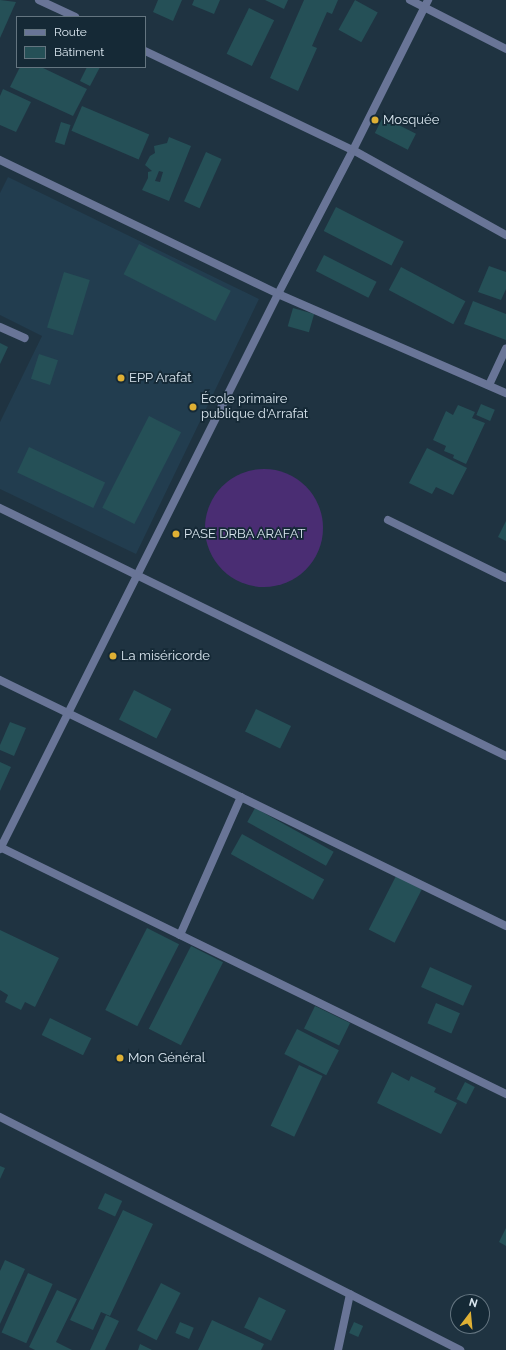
<!DOCTYPE html>
<meta charset="utf-8">
<style>
body{margin:0}
#map{position:relative;width:506px;height:1350px;overflow:hidden;background:#1f3341;font-family:Raleway,sans-serif}
div>[style]{position:absolute}
[style*='--x']{left:calc(var(--x)*1px);top:calc(var(--y)*1px);width:calc(var(--w)*1px);rotate:calc(var(--a)*1deg)}
.built>*{inset:0;background:#223d4f}
.green>*{inset:0;background:#4a2d73}
.round{border-radius:50%}
.building>*{inset:0;background:#255057;transform-origin:0 0}
.minor>*{height:8px;margin:-4px;padding:0 4px;transform-origin:4px;border-radius:4px;background:#697597}
.tertiary>*{height:8px;margin:-4px;padding:0 4px;transform-origin:4px;border-radius:4px;background:#697597}
.dots>*{width:11px;height:11px;translate:-50% -50%;box-sizing:border-box;border:2px solid #152936;border-radius:50%}
span{translate:-50% -50%;white-space:nowrap;text-align:center;line-height:1.15;-webkit-text-stroke:3.5px #152936;paint-order:stroke}
.poi-label{font-size:13px;color:#dae6ef}
.left{translate:0 -50%;text-align:left}
.legend{position:absolute;left:16px;top:16px;width:130px;height:52px;box-sizing:border-box;background:#152936;border:1px solid #647580;margin:0;padding:5px 7px;list-style:none;font-size:12px;color:#dae6ef}
.legend li{display:flex;align-items:center;gap:8px;height:20px}
.legend b{width:20px;border:1px solid #647580}
.north{position:absolute;left:450px;top:1294px;width:40px;height:40px;box-sizing:border-box;background:#152936;border:1px solid #647580;border-radius:50%;rotate:16deg;font-size:11px;font-weight:700;line-height:16px;text-align:center;color:#dae6ef}
.north::after{content:'';display:block;margin:auto;width:14px;height:18px;background:#dfb034;clip-path:polygon(50% 0,100% 100%,50% 72%,0 100%)}
</style>
<div id="map">
<div class="built">
<div style="clip-path:polygon(8px 177px,259px 299px,136px 554px,0 489px,0 422px,42px 336px,0 315px,0 193px)"></div>
</div>
<div class="green">
<div class="round" style="left:205px;top:469px;width:118px;height:118px"></div>
</div>
<div class="building">
<div style="clip-path:polygon(0 0,16px 2px,0 38px)"></div>
<div style="clip-path:polygon(158px 0,182px 0,173px 21px,153px 12px)"></div>
<div style="clip-path:polygon(194px 0,220px 0,214px 14px,192px 5px)"></div>
<div style="clip-path:polygon(265px 0,288px 0,284px 9px)"></div>
<div style="clip-path:polygon(304px 0,338px 0,332px 14px,327px 12px,312px 46px,317px 48px,298px 91px,270px 78px)"></div>
<div style="left:355px;top:0;width:26px;height:34px;rotate:29deg"></div>
<div style="left:249px;top:8px;width:28px;height:51px;rotate:26deg"></div>
<div style="clip-path:polygon(20px 67px,41px 67px,87px 89px,73px 116px,10px 87px)"></div>
<div style="clip-path:polygon(87px 67px,100px 67px,90px 86px,80px 81px)"></div>
<div style="clip-path:polygon(3px 89px,31px 102px,16px 132px,0 125px,0 96px)"></div>
<div style="left:82px;top:106px;width:73px;height:27px;rotate:23deg"></div>
<div style="left:383px;top:117px;width:37px;height:18px;rotate:27deg"></div>
<div style="left:61px;top:122px;width:10px;height:21px;rotate:17deg"></div>
<div style="clip-path:polygon(evenodd,169px 137px,191px 146px,169px 201px,142px 190px,148px 178px,148px 172px,152px 171px,145px 165px,150px 156px,155px 153px,154px 146px,167px 143px,169px 137px,159px 171px,163px 172px,160px 182px,155px 181px,159px 171px)"></div>
<div style="left:206px;top:152px;width:17px;height:54px;rotate:24deg"></div>
<div style="left:336px;top:207px;width:76px;height:27px;rotate:27deg"></div>
<div style="left:139px;top:244px;width:103px;height:34px;rotate:27deg"></div>
<div style="left:324px;top:255px;width:59px;height:18px;rotate:27deg"></div>
<div style="clip-path:polygon(489px 266px,506px 272px,506px 289px,501px 300px,478px 292px)"></div>
<div style="left:401px;top:267px;width:73px;height:26px;rotate:28deg"></div>
<div style="left:64px;top:272px;width:27px;height:58px;rotate:17deg"></div>
<div style="clip-path:polygon(473px 301px,506px 314px,506px 340px,464px 324px)"></div>
<div style="left:293px;top:308px;width:22px;height:19px;rotate:16deg"></div>
<div style="clip-path:polygon(0 343px,8px 347px,0 364px)"></div>
<div style="left:39px;top:354px;width:20px;height:26px;rotate:18deg"></div>
<div style="left:481px;top:404px;width:15px;height:12px;rotate:23deg"></div>
<div style="clip-path:polygon(458px 405px,475px 412px,472px 418px,485px 423px,466px 464px,453px 458px,454px 455px,444px 451px,446px 446px,433px 440px,446px 411px,453px 415px)"></div>
<div style="left:149px;top:416px;width:36px;height:103px;rotate:27deg"></div>
<div style="left:29px;top:447px;width:84px;height:28px;rotate:25deg"></div>
<div style="clip-path:polygon(427px 448px,467px 468px,453px 495px,436px 487px,432px 494px,409px 483px)"></div>
<div style="clip-path:polygon(506px 521px,506px 541px,498px 537px)"></div>
<div style="left:134px;top:690px;width:42px;height:33px;rotate:27deg"></div>
<div style="left:256px;top:709px;width:39px;height:25px;rotate:26deg"></div>
<div style="clip-path:polygon(10px 722px,26px 728px,14px 756px,0 750px,0 745px)"></div>
<div style="clip-path:polygon(0 762px,11px 767px,0 791px)"></div>
<div style="left:255px;top:808px;width:90px;height:16px;rotate:29deg"></div>
<div style="left:242px;top:834px;width:94px;height:23px;rotate:29deg"></div>
<div style="left:396px;top:876px;width:29px;height:60px;rotate:27deg"></div>
<div style="left:147px;top:928px;width:36px;height:92px;rotate:27deg"></div>
<div style="clip-path:polygon(0 930px,59px 958px,35px 1007px,25px 1002px,21px 1010px,5px 1002px,8px 995px,0 990px)"></div>
<div style="left:191px;top:946px;width:36px;height:93px;rotate:27deg"></div>
<div style="left:430px;top:967px;width:46px;height:22px;rotate:24deg"></div>
<div style="left:436px;top:1003px;width:26px;height:22px;rotate:23deg"></div>
<div style="left:315px;top:1006px;width:39px;height:25px;rotate:26deg"></div>
<div style="left:50px;top:1018px;width:46px;height:19px;rotate:26deg"></div>
<div style="left:297px;top:1029px;width:47px;height:28px;rotate:27deg"></div>
<div style="left:299px;top:1065px;width:26px;height:67px;rotate:25deg"></div>
<div style="clip-path:polygon(392px 1072px,409px 1081px,411px 1076px,436px 1088px,434px 1092px,457px 1103px,441px 1134px,377px 1103px)"></div>
<div style="left:465px;top:1082px;width:11px;height:19px;rotate:27deg"></div>
<div style="clip-path:polygon(0 1166px,5px 1168px,0 1179px)"></div>
<div style="left:105px;top:1193px;width:19px;height:17px;rotate:25deg"></div>
<div style="clip-path:polygon(123px 1210px,153px 1224px,110px 1316px,101px 1312px,93px 1330px,70px 1320px)"></div>
<div style="clip-path:polygon(506px 1228px,506px 1246px,499px 1242px)"></div>
<div style="clip-path:polygon(5px 1260px,25px 1269px,0 1324px,0 1271px)"></div>
<div style="left:28px;top:1273px;width:27px;height:65px;rotate:24deg"></div>
<div style="left:161px;top:1283px;width:22px;height:53px;rotate:27deg"></div>
<div style="clip-path:polygon(57px 1290px,77px 1299px,56px 1342px,72px 1350px,35px 1350px,29px 1347px)"></div>
<div style="left:259px;top:1297px;width:30px;height:34px;rotate:26deg"></div>
<div style="clip-path:polygon(106px 1315px,119px 1321px,105px 1350px,90px 1350px)"></div>
<div style="clip-path:polygon(212px 1320px,264px 1344px,261px 1350px,198px 1350px)"></div>
<div style="left:180px;top:1322px;width:15px;height:12px;rotate:23deg"></div>
<div style="left:354px;top:1322px;width:10px;height:12px;rotate:24deg"></div>
<div style="clip-path:polygon(140px 1344px,152px 1350px,138px 1350px)"></div>
</div>
<div class="minor">
<div style="--x:39;--y:0;--w:40;--a:25"></div>
<div style="--x:410;--y:0;--w:108;--a:27"></div>
<div style="--x:145;--y:51;--w:230;--a:25.5"></div>
<div style="--x:353;--y:150;--w:175;--a:29.1"></div>
<div style="--x:0;--y:160;--w:309;--a:25.7"></div>
<div style="--x:278;--y:294;--w:249;--a:23.5"></div>
<div style="--x:0;--y:327;--w:27;--a:24"></div>
<div style="--x:489;--y:385;--w:40;--a:-65"></div>
<div style="--x:0;--y:508;--w:564;--a:26.11"></div>
<div style="--x:388;--y:520;--w:131;--a:26.2"></div>
<div style="--x:0;--y:680;--w:563;--a:25.93"></div>
<div style="--x:0;--y:847;--w:563;--a:26.02"></div>
<div style="--x:0;--y:849;--w:621;--a:-63.39"></div>
<div style="--x:278;--y:294;--w:162;--a:-62.5"></div>
<div style="--x:353;--y:150;--w:168;--a:-63.4"></div>
<div style="--x:180;--y:935;--w:151;--a:-66.2"></div>
<div style="--x:338;--y:1350;--w:57;--a:-77.9"></div>
</div>
<div class="tertiary">
<div style="--x:0;--y:1117;--w:516;--a:26.86"></div>
</div>
<div class="dots">
<div style="left:375px;top:120px;background:#dfb034"></div>
<div style="left:121px;top:378px;background:#dfb034"></div>
<div style="left:193px;top:407px;background:#dfb034"></div>
<div style="left:176px;top:534px;background:#dfb034"></div>
<div style="left:113px;top:656px;background:#dfb034"></div>
<div style="left:120px;top:1058px;background:#dfb034"></div>
</div>
<div class="poi-label">
<span class="left" style="left:383px;top:120px">Mosquée</span>
<span class="left" style="left:129px;top:378px">EPP Arafat</span>
<span class="left" style="left:201px;top:407px">École primaire<br>publique d'Arrafat</span>
<span class="left" style="left:184px;top:534px">PASE DRBA ARAFAT</span>
<span class="left" style="left:121px;top:656px">La miséricorde</span>
<span class="left" style="left:128px;top:1058px">Mon Général</span>
</div>
<ul class="legend">
<li><b style="height:5px;background:#697597"></b>Route</li>
<li><b style="height:11px;background:#255057"></b>Bâtiment</li>
</ul>
<div class="north">N</div>
</div>
